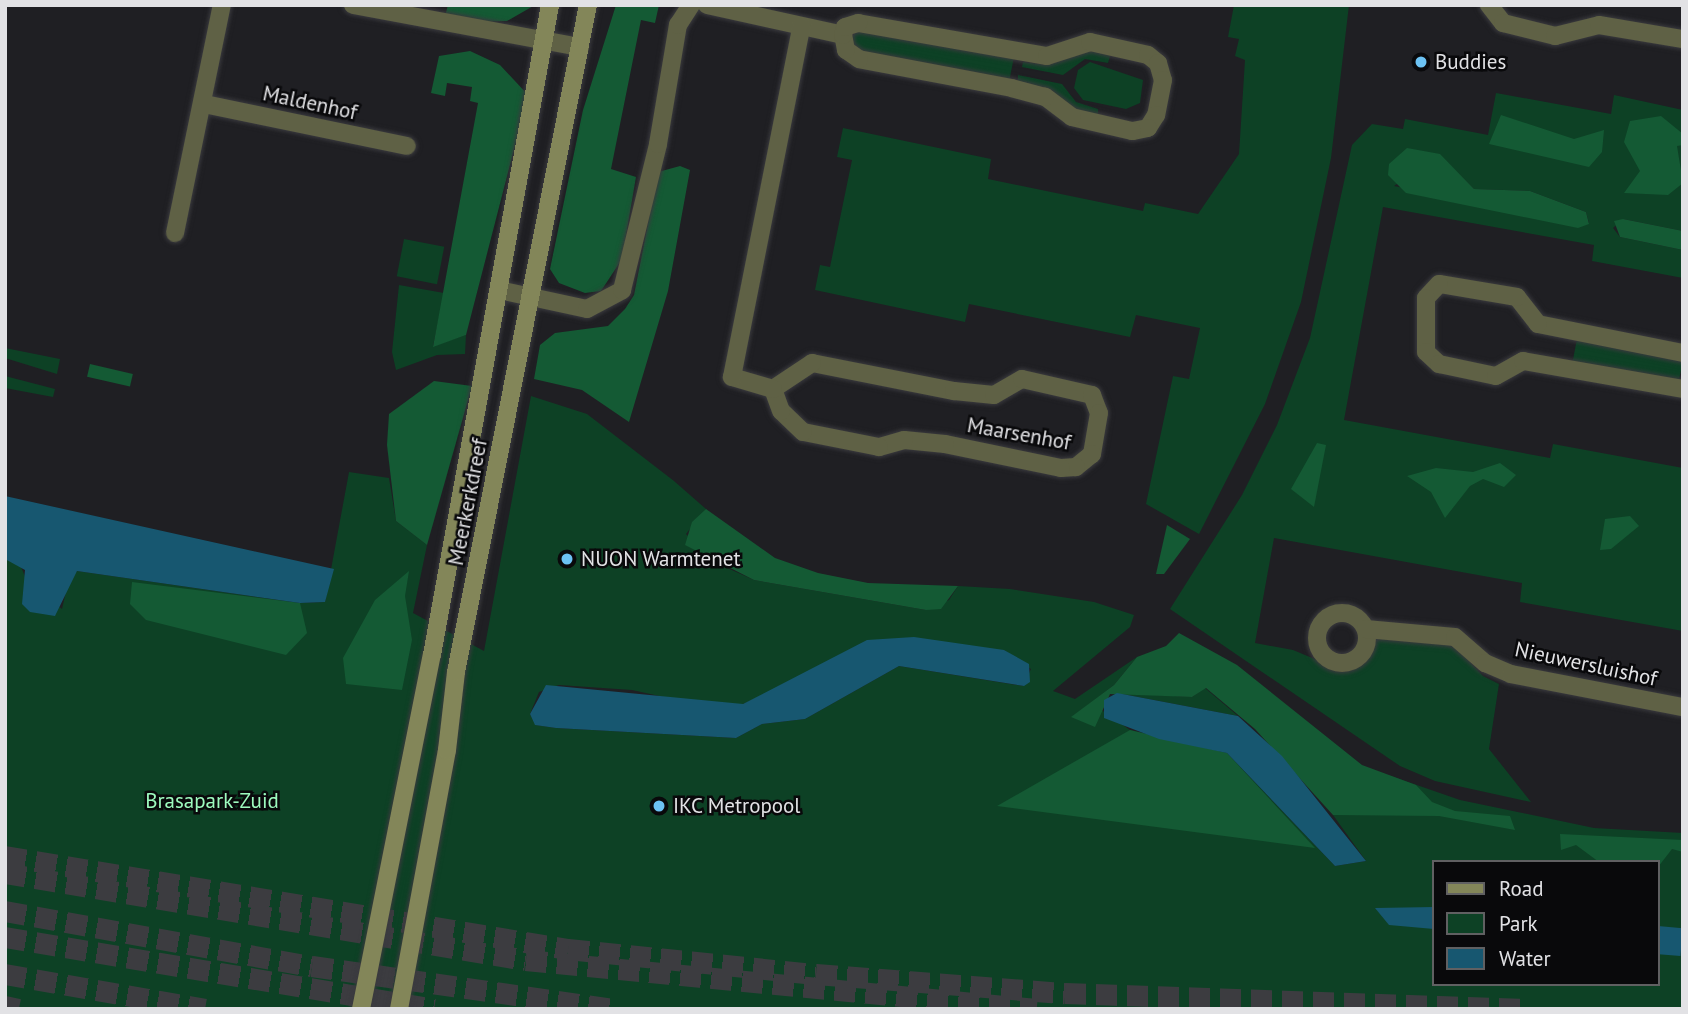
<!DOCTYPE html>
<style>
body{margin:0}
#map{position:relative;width:1688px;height:1014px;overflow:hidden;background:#1f1f23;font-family:"PT Sans",sans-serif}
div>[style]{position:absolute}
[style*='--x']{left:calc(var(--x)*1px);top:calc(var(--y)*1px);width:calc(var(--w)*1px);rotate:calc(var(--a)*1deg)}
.green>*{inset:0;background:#0d4125;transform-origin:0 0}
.forest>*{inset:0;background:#145a34;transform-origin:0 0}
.water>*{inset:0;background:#175770;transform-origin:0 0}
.highway-tunnel>*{height:21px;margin-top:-10.5px;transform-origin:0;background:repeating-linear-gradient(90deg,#3c3c40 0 21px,transparent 0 31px)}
.roads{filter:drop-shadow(0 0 2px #3a3a3e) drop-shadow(0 0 2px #3a3a3e)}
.street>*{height:18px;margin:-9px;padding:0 9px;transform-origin:9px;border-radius:9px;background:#5f6145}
.street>.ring{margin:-9px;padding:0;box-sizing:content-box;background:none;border:18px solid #5f6145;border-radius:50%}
.secondary>*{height:18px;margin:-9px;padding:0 9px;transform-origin:9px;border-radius:9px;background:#838659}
.dots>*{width:19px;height:19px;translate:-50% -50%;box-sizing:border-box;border:4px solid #09090b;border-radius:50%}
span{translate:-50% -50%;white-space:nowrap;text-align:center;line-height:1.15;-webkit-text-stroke:5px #09090b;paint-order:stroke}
.poi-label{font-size:21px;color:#e2e2e5}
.left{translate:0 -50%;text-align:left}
.street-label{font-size:21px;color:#e2e2e5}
.park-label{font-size:21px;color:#9dfabe}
.frame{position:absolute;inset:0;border:7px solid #e2e2e5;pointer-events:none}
.legend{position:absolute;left:1432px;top:860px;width:228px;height:126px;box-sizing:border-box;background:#09090b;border:2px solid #606062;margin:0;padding:9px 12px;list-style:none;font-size:21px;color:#e2e2e5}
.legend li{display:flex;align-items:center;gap:14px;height:35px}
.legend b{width:35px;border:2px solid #606062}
</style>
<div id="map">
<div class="green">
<div style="clip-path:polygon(1234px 5px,1349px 5px,1331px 158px,1301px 302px,1265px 404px,1199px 534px,1146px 504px,1173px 376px,1189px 379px,1200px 328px,1136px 315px,1130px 337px,969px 304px,965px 322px,815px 290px,820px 265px,830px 267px,852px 160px,837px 157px,843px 128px,991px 159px,988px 179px,1143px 211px,1145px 203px,1198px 214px,1239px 154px,1245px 60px,1235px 56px,1239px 39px,1228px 37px)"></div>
<div style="clip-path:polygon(861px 29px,1014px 57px,1009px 82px,853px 49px,852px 36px)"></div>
<div style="clip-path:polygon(1091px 50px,1111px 53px,1108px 63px,1085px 59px,1063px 75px,1022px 67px,1023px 62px,1048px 65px)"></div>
<div style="clip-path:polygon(1090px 62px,1143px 80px,1140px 103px,1126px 109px,1083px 100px,1074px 88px,1078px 70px)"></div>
<div style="clip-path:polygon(1018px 75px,1062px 84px,1076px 102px,1098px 109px,1098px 118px,1069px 107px,1052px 90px,1018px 82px)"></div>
<div style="clip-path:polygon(evenodd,1496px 93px,1611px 114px,1614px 95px,1683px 110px,1683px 231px,1623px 219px,1613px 228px,1620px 237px,1683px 250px,1683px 278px,1592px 261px,1594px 245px,1383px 207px,1344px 420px,1550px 458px,1553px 444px,1683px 468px,1683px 631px,1520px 602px,1522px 583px,1274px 538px,1255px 643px,1293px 650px,1341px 670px,1358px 666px,1374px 639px,1389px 633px,1451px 642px,1483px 676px,1499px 684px,1489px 749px,1531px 802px,1435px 781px,1400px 766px,1170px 609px,1242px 495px,1277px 425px,1310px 338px,1352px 145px,1372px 124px,1403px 129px,1405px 119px,1488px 135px,1496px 93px,1440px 155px,1474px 189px,1530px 191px,1586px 212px,1589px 223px,1394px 186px,1440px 155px)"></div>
<div style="left:404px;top:239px;width:41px;height:38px;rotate:11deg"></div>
<div style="clip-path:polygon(399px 285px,444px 293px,433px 346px,466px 335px,465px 354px,437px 355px,396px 370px,392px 352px)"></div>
<div style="left:1577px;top:339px;width:108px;height:25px;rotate:11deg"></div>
<div style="clip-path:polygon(5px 348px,60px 359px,57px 374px,5px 358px)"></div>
<div style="clip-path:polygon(5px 376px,55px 389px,53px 397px,5px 388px)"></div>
<div style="clip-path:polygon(evenodd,531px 396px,587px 414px,674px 481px,706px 509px,686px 534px,714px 562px,754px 580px,926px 610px,949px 600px,958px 586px,1010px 589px,1094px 602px,1134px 615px,1130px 627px,1053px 691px,1075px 699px,1137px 657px,1114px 685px,1072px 717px,1100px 709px,1130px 730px,1227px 753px,1335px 866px,1366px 861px,1333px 815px,1356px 813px,1388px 775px,1460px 800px,1594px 828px,1683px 833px,1683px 1009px,5px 1009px,5px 559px,19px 562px,26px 579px,62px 609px,68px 583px,77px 571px,300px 603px,325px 602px,349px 472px,389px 478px,396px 521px,427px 545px,413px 613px,484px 651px,531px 396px,1004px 650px,1031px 669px,1023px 686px,899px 666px,805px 719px,762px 724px,736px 738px,556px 728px,536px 725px,530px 714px,539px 692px,559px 685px,632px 690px,696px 704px,743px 704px,800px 679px,1004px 650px,531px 396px,1434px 862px,1658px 862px,1658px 984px,1434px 984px,1434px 862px)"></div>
<div style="clip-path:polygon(1205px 688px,1238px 716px,1117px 693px,1192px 697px)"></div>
</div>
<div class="forest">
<div style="clip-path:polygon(448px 5px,535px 5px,507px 21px,472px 22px,445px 16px)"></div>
<div style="clip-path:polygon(616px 5px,659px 5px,655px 23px,641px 20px,611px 169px,636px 177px,622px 259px,601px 291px,585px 293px,559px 283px,550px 269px,583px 110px)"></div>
<div style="clip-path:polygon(470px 51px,500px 65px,528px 95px,466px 335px,433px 347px,478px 103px,470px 101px,472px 87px,447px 83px,445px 96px,431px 93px,439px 56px)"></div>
<div style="clip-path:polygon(1501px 115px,1574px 139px,1604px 130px,1602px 152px,1589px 167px,1489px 144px)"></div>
<div style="clip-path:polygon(1661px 116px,1683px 134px,1683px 145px,1677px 146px,1683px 183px,1668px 195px,1624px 193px,1640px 171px,1624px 142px,1630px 121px)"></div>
<div style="clip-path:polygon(1407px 148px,1440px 154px,1474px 189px,1530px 191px,1586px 212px,1589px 224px,1578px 228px,1406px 193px,1388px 175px,1389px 164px)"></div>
<div style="clip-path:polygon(680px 166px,690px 170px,668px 291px,629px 422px,582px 390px,534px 379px,540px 345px,555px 333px,608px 326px,625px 309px,634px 295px,658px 172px)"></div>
<div style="clip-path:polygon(1623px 219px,1683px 231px,1683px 250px,1620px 237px,1614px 221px)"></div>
<div style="left:90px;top:364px;width:44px;height:13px;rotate:13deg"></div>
<div style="clip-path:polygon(434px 381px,472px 386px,427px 545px,396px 521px,387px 445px,389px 414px)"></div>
<div style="clip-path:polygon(1317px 443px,1326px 445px,1314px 507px,1291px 489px)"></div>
<div style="clip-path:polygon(1500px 463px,1516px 475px,1504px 487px,1483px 479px,1470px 486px,1445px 518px,1431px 492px,1407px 476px,1436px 468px,1473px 472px)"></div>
<div style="clip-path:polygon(706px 509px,775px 558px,818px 573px,868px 583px,958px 586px,941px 609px,926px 610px,754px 580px,685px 545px,692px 522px)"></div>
<div style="clip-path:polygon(1630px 516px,1639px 526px,1611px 549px,1600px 550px,1605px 519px)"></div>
<div style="clip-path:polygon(1167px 525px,1190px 539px,1164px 574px,1156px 574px)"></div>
<div style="clip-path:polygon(409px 571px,405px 596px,412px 640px,402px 690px,346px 684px,343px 658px,375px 600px)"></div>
<div style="clip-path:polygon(132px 582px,300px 603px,307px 633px,286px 655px,146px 620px,130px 604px)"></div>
<div style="clip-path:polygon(1179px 633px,1237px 665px,1362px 765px,1416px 785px,1432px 802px,1455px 811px,1510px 816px,1515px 830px,1439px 816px,1333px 815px,1255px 729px,1206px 688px,1192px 697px,1110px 694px,1095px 727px,1071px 717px,1114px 685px,1137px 657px,1166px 646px)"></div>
<div style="clip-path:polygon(1130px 730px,1227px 753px,1315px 848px,997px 806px)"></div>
<div style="clip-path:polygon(1560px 834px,1683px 840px,1683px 852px,1672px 849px,1658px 867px,1658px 862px,1599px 862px,1576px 845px,1561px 850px)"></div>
</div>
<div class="water">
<div style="clip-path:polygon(5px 496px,334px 569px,325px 602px,300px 603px,77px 571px,55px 616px,30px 612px,22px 604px,25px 570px,5px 559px)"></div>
<div style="clip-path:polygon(914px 637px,1004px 650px,1029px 664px,1030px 682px,1024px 686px,899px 666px,805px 719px,762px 724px,736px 738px,556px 728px,535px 725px,530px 714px,546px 685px,743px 704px,867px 640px)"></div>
<div style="clip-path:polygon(1117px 693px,1238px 716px,1282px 756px,1366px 861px,1335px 866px,1227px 753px,1159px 739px,1104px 718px,1104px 700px)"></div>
<div style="clip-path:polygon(1434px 907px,1434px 929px,1389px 925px,1375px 908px)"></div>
<div style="left:1658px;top:926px;width:25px;height:28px;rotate:5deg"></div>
</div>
<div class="highway-tunnel">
<div style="--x:5;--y:856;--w:571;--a:9.38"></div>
<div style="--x:568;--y:949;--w:249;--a:5.8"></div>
<div style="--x:816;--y:974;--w:250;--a:4.4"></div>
<div style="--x:1065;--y:993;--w:464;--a:2"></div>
<div style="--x:5;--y:873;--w:528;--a:9.48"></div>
<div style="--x:526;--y:960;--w:513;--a:5.48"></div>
<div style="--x:5;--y:911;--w:312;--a:10.2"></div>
<div style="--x:312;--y:966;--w:304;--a:8.1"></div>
<div style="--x:5;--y:937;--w:435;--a:9.5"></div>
<div style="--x:5;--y:974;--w:203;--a:9.9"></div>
<div style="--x:5;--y:1006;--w:14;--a:12"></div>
</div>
<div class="roads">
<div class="street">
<div style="--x:353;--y:5;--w:231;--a:10.5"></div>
<div style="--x:707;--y:5;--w:139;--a:12.4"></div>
<div style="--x:1489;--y:5;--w:23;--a:52"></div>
<div style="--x:1503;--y:23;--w:54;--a:14"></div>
<div style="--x:1555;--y:36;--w:45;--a:-14"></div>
<div style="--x:1599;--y:25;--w:85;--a:9.5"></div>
<div style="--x:858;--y:23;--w:192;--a:9.9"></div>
<div style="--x:1047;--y:56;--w:45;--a:-18"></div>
<div style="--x:1090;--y:42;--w:59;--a:12.6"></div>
<div style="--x:1148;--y:55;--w:13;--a:39"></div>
<div style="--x:1158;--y:63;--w:18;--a:74"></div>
<div style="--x:1163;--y:80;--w:36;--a:101"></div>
<div style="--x:1156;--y:115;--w:15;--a:122"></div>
<div style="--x:1148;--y:128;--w:16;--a:169"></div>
<div style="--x:1132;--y:131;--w:62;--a:-166.9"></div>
<div style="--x:1072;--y:117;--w:34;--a:-143"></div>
<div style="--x:1045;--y:97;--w:34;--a:-165"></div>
<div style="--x:1012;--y:88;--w:156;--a:-169.3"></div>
<div style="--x:859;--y:59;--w:16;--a:-145"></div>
<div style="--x:846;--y:50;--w:15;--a:-101"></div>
<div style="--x:843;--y:35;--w:8;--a:-76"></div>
<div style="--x:845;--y:27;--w:14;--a:-17"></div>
<div style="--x:204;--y:104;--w:207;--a:11.7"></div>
<div style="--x:175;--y:233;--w:233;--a:-78.4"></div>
<div style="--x:499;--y:290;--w:90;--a:12.2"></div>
<div style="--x:587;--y:309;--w:40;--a:-28"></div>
<div style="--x:622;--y:290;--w:150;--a:-76.1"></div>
<div style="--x:658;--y:144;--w:121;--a:-80.5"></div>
<div style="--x:678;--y:25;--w:24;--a:-57"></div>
<div style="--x:1683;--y:353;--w:148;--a:-168.7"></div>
<div style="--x:1538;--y:324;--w:34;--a:-128"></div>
<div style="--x:1517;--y:297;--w:79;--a:-170.5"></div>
<div style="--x:1439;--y:284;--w:19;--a:133"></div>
<div style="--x:1426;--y:298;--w:54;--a:90"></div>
<div style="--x:1426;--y:352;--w:18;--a:43"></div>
<div style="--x:1439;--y:364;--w:58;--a:11.9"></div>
<div style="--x:1496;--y:376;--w:31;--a:-29"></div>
<div style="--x:1523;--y:361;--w:162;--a:9.9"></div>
<div style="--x:812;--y:363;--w:145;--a:11.2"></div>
<div style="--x:954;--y:391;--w:40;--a:5.7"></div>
<div style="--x:994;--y:395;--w:32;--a:-30"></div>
<div style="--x:1022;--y:379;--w:72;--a:12.9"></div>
<div style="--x:1092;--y:395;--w:19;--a:69"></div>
<div style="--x:1099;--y:413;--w:42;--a:99.7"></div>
<div style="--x:1092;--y:454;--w:21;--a:141"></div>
<div style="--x:1076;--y:467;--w:15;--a:176"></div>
<div style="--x:1061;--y:468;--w:118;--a:-168.3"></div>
<div style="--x:945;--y:444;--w:41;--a:-174.4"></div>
<div style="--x:904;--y:440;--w:26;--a:164"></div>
<div style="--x:879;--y:447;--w:77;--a:-168.8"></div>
<div style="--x:803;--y:432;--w:30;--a:-136"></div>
<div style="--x:781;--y:411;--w:23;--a:-110"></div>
<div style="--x:773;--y:389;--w:47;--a:-33.7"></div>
<div style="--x:773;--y:389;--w:43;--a:-163.7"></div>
<div style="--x:732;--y:377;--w:357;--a:-78.8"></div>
<div class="ring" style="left:1317px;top:613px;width:32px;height:32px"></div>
<div style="--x:1366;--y:629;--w:89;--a:5.1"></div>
<div style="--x:1455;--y:637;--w:40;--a:41"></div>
<div style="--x:1485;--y:663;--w:28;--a:23"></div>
<div style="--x:1511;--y:674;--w:175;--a:10.9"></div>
</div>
<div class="secondary">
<div style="--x:361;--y:1009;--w:361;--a:-78.7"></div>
<div style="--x:432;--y:655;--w:661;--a:-79.71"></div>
<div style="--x:399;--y:1009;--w:263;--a:-79.5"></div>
<div style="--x:447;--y:750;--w:79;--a:-83.4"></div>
<div style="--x:456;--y:672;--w:680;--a:-78.81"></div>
</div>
</div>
<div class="dots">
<div style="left:1421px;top:62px;background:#6cc2f3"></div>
<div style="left:567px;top:559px;background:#6cc2f3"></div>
<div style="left:659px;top:806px;background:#6cc2f3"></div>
</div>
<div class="poi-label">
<span class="left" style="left:1435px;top:62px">Buddies</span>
<span class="left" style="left:581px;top:559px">NUON Warmtenet</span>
<span class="left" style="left:673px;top:806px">IKC Metropool</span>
</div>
<div class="street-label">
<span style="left:310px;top:103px;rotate:12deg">Maldenhof</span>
<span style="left:1019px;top:434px;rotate:10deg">Maarsenhof</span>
<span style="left:468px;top:502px;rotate:-79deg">Meerkerkdreef</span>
<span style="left:1586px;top:664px;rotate:12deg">Nieuwersluishof</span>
</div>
<div class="park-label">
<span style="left:212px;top:801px">Brasapark-Zuid</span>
</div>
<div class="frame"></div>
<ul class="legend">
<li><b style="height:9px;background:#838659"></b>Road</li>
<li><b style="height:19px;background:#0d4125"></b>Park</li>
<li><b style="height:19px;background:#175770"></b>Water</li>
</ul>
</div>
